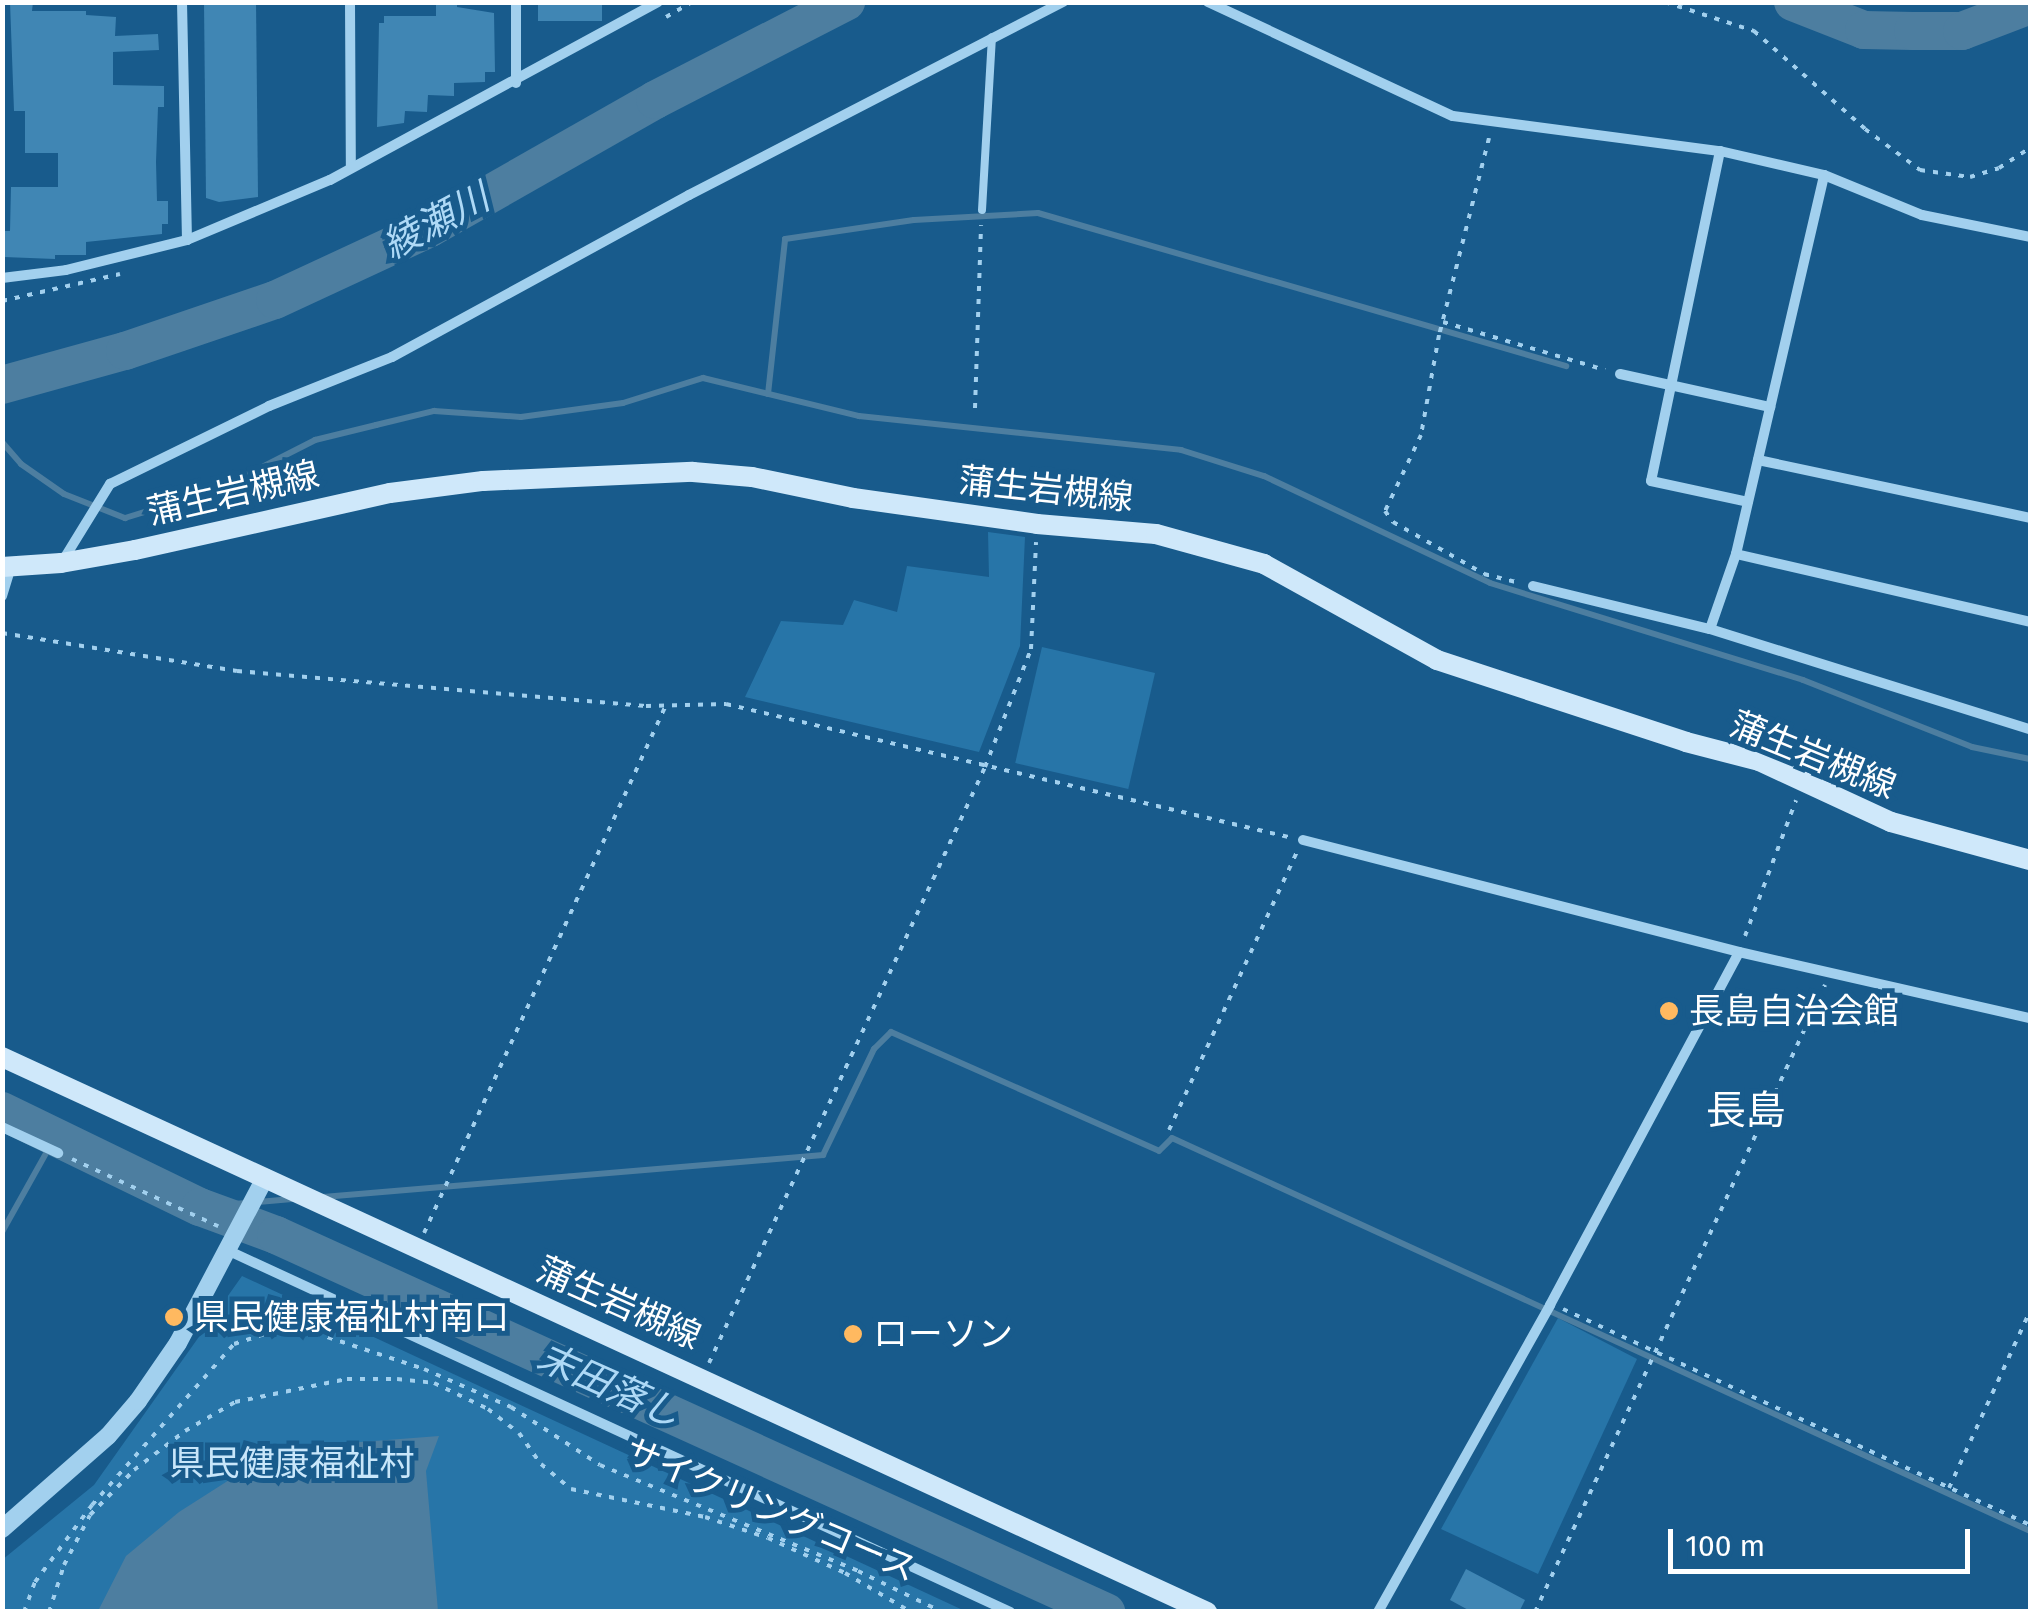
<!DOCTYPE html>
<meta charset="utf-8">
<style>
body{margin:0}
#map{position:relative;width:2033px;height:1614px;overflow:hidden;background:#185b8c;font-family:"Fira Sans","Noto Sans JP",sans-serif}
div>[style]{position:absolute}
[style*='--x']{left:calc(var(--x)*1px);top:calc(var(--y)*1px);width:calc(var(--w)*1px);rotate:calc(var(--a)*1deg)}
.green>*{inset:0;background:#2775a8;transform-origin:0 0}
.water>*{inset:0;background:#4d7ea0}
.stream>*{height:6px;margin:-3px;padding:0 3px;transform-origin:3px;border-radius:3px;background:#4d7ea0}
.river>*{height:38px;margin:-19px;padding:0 19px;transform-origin:19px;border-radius:19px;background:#4d7ea0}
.building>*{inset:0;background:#4086b4;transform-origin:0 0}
.path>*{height:4px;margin-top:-2px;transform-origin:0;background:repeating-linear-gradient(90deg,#a2d0ee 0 5px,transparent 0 13px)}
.service>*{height:8px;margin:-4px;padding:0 4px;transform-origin:4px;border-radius:4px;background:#a2d0ee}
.minor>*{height:10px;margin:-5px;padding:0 5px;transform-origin:5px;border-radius:5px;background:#a2d0ee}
.tertiary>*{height:18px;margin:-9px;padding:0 9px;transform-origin:9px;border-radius:9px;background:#a2d0ee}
.secondary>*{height:20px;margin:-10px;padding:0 10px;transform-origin:10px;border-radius:10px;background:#cfe8fa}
.dots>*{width:28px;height:28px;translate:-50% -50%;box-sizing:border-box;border:5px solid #185b8c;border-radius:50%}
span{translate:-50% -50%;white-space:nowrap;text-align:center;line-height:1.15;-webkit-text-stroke:10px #185b8c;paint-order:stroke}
.street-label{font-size:35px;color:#fff}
.poi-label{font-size:35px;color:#fff}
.left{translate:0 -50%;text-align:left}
.park-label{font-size:35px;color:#c8e6fa}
.water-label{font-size:38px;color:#aed9f6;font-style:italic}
.quarter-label{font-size:40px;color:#fff}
.frame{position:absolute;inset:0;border:5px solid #fff;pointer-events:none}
.scale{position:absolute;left:1668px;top:1529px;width:302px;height:45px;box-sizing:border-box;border:5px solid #fff;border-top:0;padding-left:12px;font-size:30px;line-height:35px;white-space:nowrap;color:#fff;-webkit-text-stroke:8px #185b8c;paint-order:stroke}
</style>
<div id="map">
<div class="green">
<div style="clip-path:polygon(988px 532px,1025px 537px,1020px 646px,979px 752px,745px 697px,781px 621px,843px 625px,854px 600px,897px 612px,907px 566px,989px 577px)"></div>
<div style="left:1042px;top:647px;width:116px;height:119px;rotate:13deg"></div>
<div style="clip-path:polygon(242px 1276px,965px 1611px,3px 1611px,2px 1560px,94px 1485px)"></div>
<div style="clip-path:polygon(1558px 1318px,1637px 1359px,1538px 1574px,1441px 1529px)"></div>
</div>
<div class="water">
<div style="clip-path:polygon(439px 1436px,426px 1471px,438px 1611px,98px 1611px,126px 1556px,179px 1512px,237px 1475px,348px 1443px)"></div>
</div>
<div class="stream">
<div style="--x:768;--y:394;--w:156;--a:-83.7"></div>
<div style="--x:785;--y:239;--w:130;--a:-8.4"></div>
<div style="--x:914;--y:220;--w:124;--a:-3.2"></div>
<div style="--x:1038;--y:213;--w:550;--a:16.16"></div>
<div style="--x:2;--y:442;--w:29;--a:49"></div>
<div style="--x:21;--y:464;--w:52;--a:34.9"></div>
<div style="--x:64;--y:494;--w:66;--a:21.5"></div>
<div style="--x:125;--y:518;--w:98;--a:-17.1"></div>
<div style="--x:219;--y:489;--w:108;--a:-27"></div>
<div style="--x:315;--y:440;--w:63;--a:-13.8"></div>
<div style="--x:376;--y:425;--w:60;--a:-13.6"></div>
<div style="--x:434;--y:411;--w:87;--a:3.9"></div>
<div style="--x:521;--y:417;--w:103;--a:-7.8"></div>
<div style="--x:623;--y:403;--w:84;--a:-17.4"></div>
<div style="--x:703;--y:378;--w:161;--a:13.7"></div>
<div style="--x:859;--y:416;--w:324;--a:6"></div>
<div style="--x:1181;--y:450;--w:87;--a:17.4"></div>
<div style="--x:1264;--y:476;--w:250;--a:25.3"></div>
<div style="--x:1490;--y:583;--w:328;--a:17.2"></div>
<div style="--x:1803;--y:680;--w:182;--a:21.6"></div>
<div style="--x:1972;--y:747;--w:59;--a:11.7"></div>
<div style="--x:323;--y:1197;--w:502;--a:-4.8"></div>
<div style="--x:823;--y:1155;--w:118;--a:-64.3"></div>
<div style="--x:874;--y:1049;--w:24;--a:-45"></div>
<div style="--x:891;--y:1032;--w:293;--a:23.9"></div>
<div style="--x:1159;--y:1151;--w:18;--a:-45"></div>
<div style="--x:1172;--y:1138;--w:944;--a:24.61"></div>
<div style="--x:258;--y:1202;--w:37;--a:-5"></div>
<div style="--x:200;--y:1207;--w:46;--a:-5"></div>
<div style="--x:2;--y:1232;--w:109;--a:-60.8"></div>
</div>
<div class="river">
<div style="--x:1793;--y:2;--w:76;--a:21.5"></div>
<div style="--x:1864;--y:30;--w:49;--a:1.2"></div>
<div style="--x:1913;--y:31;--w:49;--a:0"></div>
<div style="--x:1962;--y:31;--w:73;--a:-20.9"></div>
<div style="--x:2;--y:385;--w:128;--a:-15.5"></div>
<div style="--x:125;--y:351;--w:158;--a:-18.8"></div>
<div style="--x:275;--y:300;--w:171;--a:-24.9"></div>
<div style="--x:430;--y:228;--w:259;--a:-29.6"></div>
<div style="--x:655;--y:100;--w:215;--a:-27.2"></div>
<div style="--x:2;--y:1111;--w:220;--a:25.9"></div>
<div style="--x:200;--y:1207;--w:81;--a:20.2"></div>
<div style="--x:276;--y:1235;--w:912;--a:24.43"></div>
</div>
<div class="building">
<div style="clip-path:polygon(10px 2px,33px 2px,32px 11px,86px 11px,86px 15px,116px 17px,115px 36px,158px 34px,159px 50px,113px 52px,113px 85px,164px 86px,164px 107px,158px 107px,156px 162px,157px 201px,168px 201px,168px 224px,162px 224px,162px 234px,86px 242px,86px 255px,55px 255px,55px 259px,4px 257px,4px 231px,10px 231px,11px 187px,58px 187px,58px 153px,25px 153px,25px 111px,14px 111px)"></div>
<div style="clip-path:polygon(204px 2px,256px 2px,258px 197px,219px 202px,206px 198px)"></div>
<div style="clip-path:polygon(436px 2px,457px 2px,457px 7px,494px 13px,495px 72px,485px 72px,485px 82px,454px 83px,454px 96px,428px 95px,427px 112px,405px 111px,404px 123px,377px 127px,379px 23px,384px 23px,384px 16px,436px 16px)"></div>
<div style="left:538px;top:2px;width:64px;height:19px"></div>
<div style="clip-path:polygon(1466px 1569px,1525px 1600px,1519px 1612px,1472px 1612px,1450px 1600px)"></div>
</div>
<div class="path">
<div style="--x:1665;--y:2;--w:94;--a:18"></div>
<div style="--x:1754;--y:31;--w:148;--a:41.4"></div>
<div style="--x:1865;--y:129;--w:69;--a:36.7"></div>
<div style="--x:1920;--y:170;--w:50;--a:8"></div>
<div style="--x:1970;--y:177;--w:30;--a:-17"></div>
<div style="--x:1999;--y:168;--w:37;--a:-33"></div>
<div style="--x:666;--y:17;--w:30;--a:-30"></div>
<div style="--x:1489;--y:138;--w:203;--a:104.2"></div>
<div style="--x:1439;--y:335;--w:102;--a:100.2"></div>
<div style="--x:1421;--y:435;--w:84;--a:115.3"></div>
<div style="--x:1385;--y:511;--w:14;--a:54"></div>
<div style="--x:1393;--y:522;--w:105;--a:29.7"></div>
<div style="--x:1484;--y:574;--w:38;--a:14"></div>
<div style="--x:2;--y:301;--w:121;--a:-12.9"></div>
<div style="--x:1443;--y:322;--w:169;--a:16.5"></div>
<div style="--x:975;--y:408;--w:183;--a:-88.1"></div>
<div style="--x:2;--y:633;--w:238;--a:9.2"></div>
<div style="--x:237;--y:671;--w:410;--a:4.9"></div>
<div style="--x:646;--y:706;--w:80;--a:-1.4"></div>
<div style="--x:726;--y:704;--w:578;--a:13.31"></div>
<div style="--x:1745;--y:936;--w:145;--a:-69.4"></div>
<div style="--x:1169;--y:1130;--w:306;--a:-65.3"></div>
<div style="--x:72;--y:1159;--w:161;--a:24.7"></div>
<div style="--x:424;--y:1233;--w:581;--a:-65.38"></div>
<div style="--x:1563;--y:1309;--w:515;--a:24.82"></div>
<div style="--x:709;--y:1363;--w:657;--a:-65.15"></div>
<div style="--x:985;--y:767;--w:127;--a:-68.7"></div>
<div style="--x:1031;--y:649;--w:107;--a:-87.3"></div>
<div style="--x:1949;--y:1488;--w:195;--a:-65.4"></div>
<div style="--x:24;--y:1612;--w:32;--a:-70"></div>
<div style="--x:35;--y:1582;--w:96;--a:-53.5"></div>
<div style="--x:92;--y:1505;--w:215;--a:-48.6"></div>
<div style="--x:234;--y:1344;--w:38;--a:-18"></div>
<div style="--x:270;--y:1332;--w:33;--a:-5"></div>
<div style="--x:303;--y:1329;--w:127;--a:18.3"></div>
<div style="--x:424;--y:1369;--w:95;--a:23.6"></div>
<div style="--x:511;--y:1407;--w:106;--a:33.1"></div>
<div style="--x:600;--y:1465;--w:279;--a:22.3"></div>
<div style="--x:858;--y:1571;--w:93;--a:26"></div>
<div style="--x:49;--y:1612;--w:49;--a:-72.3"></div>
<div style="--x:64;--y:1565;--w:56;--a:-62.5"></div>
<div style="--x:90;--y:1515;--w:63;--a:-45.6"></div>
<div style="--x:134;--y:1470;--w:64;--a:-37.4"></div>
<div style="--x:185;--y:1431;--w:58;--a:-30.1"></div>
<div style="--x:235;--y:1402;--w:114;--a:-11.6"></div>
<div style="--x:347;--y:1379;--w:50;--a:0"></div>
<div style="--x:397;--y:1379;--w:37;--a:6"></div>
<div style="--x:434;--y:1383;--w:60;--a:25.7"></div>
<div style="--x:488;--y:1409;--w:39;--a:38"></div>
<div style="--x:519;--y:1433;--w:38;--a:55"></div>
<div style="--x:541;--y:1464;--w:39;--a:40"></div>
<div style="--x:571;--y:1489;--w:137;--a:11.8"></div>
<div style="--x:705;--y:1517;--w:66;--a:18.4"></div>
<div style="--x:768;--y:1538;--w:85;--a:24.4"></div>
<div style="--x:845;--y:1573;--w:77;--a:30.6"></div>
<div style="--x:1535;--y:1612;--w:691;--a:-65.18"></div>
</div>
<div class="service">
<div style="--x:982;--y:210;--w:173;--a:-86.7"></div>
</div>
<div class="minor">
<div style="--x:182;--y:2;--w:238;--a:88.8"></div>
<div style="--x:350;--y:2;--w:166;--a:89.7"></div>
<div style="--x:1208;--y:2;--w:270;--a:25"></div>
<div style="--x:1453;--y:116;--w:269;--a:7.5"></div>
<div style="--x:1720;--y:151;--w:107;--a:13"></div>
<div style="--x:1824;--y:175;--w:106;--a:22.2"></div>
<div style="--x:1922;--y:215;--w:110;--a:11.5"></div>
<div style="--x:516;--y:83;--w:81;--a:-90"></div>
<div style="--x:1720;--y:151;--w:337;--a:101.8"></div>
<div style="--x:1651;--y:481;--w:99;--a:12.2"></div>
<div style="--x:2;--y:278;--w:64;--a:-7.1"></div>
<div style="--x:66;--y:270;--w:125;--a:-13.9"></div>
<div style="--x:187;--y:240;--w:155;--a:-22.8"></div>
<div style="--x:330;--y:180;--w:373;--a:-28.5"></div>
<div style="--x:1620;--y:374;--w:154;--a:12.4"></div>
<div style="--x:1758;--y:460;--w:278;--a:12"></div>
<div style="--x:1736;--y:554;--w:302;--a:13"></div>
<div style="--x:62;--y:562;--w:92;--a:-58.4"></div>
<div style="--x:110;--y:484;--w:177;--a:-26.1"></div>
<div style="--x:269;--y:406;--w:132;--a:-21.7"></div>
<div style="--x:392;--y:357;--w:338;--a:-28.6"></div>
<div style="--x:689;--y:195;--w:421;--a:-27.3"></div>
<div style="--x:1533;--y:586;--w:182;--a:13.7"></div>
<div style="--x:1710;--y:629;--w:335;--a:17.4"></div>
<div style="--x:2;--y:596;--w:30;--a:-73"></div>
<div style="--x:1710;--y:629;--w:79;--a:-70.9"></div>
<div style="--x:1736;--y:554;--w:389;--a:-76.9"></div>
<div style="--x:1303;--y:840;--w:450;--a:14.4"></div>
<div style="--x:1739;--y:952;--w:298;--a:12.8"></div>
<div style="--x:2;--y:1127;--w:62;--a:24.9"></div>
<div style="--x:227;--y:1250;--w:863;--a:24.81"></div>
<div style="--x:1378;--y:1612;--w:352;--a:-60.7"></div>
<div style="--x:1550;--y:1305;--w:400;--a:-61.8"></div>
</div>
<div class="tertiary">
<div style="--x:2;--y:1529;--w:141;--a:-41.3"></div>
<div style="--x:108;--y:1436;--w:46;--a:-49.4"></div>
<div style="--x:138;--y:1401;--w:70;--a:-55.4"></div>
<div style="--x:178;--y:1343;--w:187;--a:-62.2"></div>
</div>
<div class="secondary">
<div style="--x:2;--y:567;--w:59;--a:-3.9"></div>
<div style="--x:61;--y:563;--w:75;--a:-10"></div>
<div style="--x:135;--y:550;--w:261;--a:-12.6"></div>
<div style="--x:390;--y:493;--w:94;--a:-7.4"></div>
<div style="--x:483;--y:481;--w:210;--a:-2.5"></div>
<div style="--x:693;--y:472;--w:59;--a:4.8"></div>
<div style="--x:752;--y:477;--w:103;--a:11.7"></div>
<div style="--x:853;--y:498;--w:186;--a:8"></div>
<div style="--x:1037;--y:524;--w:119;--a:4.8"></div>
<div style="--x:1156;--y:534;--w:112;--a:15.5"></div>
<div style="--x:1264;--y:564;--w:198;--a:29"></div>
<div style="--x:1437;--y:660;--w:262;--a:18.2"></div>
<div style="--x:1686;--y:742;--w:75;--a:14.6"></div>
<div style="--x:1759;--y:761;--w:145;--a:24.8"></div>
<div style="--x:1891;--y:822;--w:144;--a:15.3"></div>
<div style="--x:2;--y:1057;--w:1327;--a:24.73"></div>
</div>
<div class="dots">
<div style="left:1669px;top:1011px;background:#ffb960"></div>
<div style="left:174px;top:1317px;background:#ffb960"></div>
<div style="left:853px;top:1334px;background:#ffb960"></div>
</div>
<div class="street-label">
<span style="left:1046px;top:489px;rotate:6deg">蒲生岩槻線</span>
<span style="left:233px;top:493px;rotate:-13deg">蒲生岩槻線</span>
<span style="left:1813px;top:755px;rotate:22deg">蒲生岩槻線</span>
<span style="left:619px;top:1303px;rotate:24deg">蒲生岩槻線</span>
<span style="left:771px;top:1510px;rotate:23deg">サイクリングコース</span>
</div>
<div class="poi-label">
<span class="left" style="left:1689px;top:1011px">長島自治会館</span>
<span class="left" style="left:194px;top:1317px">県民健康福祉村南口</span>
<span class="left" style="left:873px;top:1334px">ローソン</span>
</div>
<div class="park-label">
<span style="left:292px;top:1463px">県民健康福祉村</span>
</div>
<div class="water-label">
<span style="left:436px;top:222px;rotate:-28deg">綾瀬川</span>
<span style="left:609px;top:1386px;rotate:24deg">末田落し</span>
</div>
<div class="quarter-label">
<span style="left:1746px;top:1111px">長島</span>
</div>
<div class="frame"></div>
<div class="scale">100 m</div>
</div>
